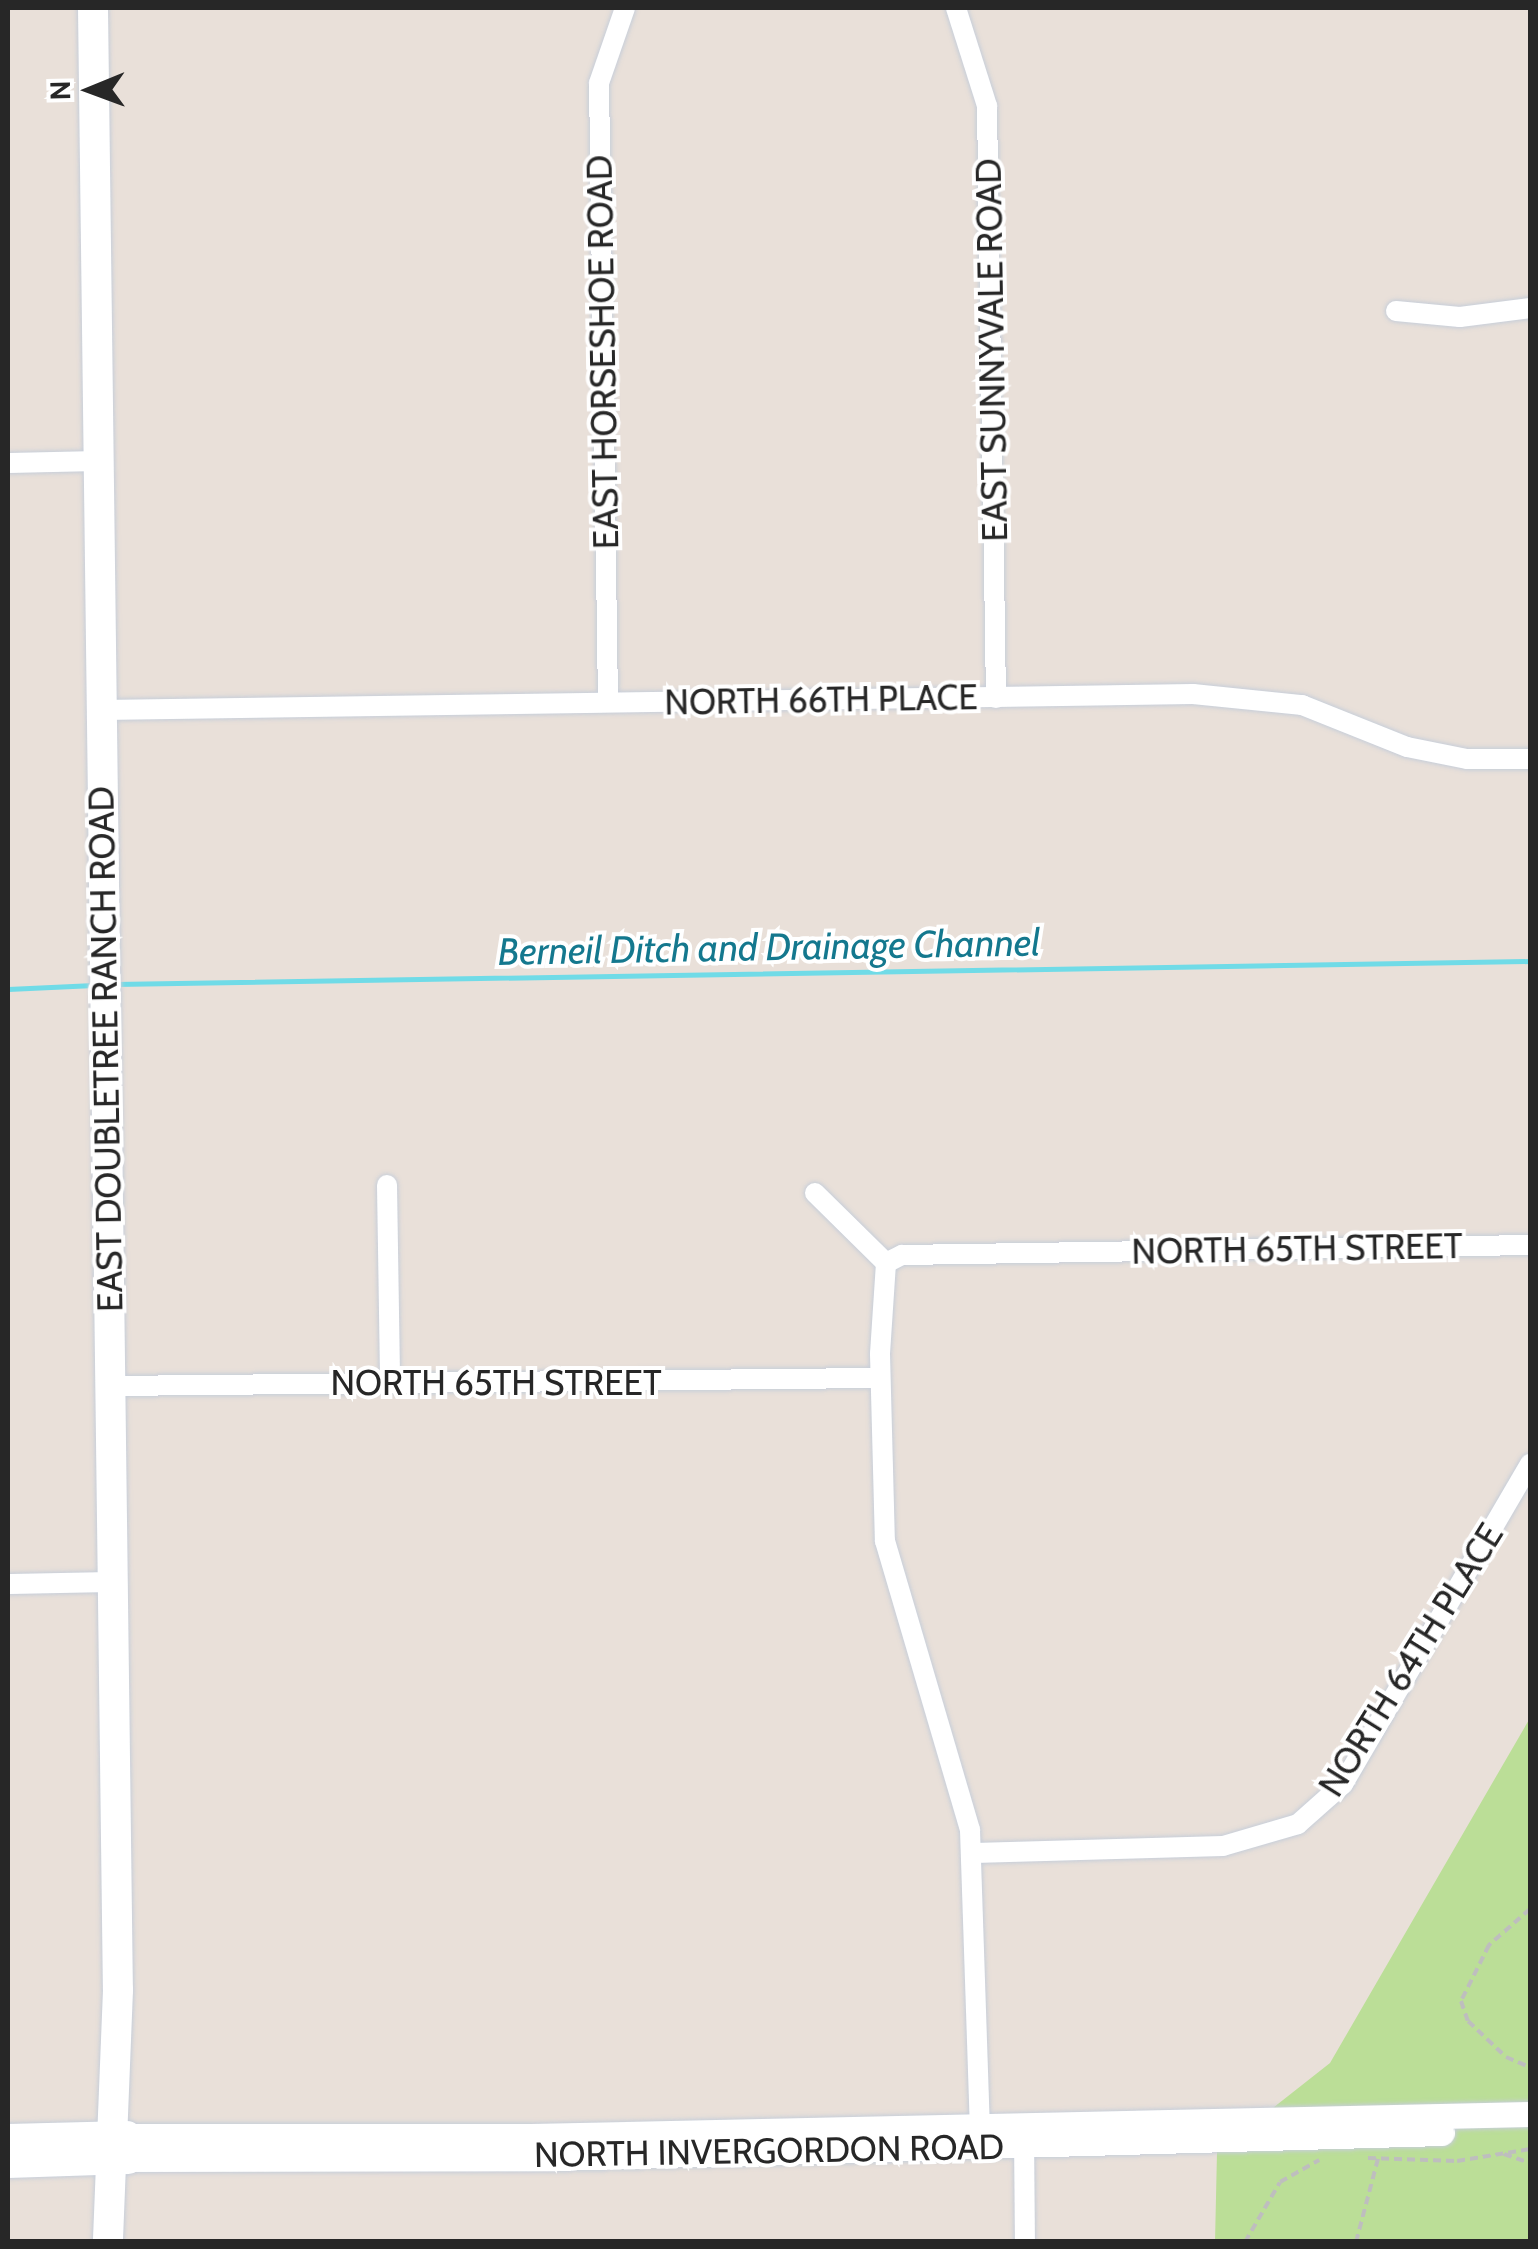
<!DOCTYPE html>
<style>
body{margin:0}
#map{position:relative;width:1538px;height:2249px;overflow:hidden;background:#e9e0d9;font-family:Cabin,sans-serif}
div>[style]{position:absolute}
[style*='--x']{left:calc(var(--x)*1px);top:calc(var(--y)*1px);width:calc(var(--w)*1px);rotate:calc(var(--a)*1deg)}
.green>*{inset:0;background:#bbde97}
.stream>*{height:5px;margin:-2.5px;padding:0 2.5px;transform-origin:2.5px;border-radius:2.5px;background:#70dbe7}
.path>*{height:4px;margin-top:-2px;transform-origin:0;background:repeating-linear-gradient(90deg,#bebebe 0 8px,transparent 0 13px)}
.roads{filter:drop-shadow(0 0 2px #c7ced9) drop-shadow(0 0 2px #c7ced9)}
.minor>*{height:20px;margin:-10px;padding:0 10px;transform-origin:10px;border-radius:10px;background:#fff}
.tertiary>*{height:25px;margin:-12.5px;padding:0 12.5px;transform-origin:12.5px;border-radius:12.5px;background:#fff}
.secondary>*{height:30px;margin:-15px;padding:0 15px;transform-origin:15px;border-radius:15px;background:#fff}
span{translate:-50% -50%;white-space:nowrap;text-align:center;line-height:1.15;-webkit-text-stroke:8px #fff;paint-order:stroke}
.street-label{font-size:35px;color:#272727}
.water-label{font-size:38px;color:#14788e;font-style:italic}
.frame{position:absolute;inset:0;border:10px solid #272727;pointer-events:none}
.north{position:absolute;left:40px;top:40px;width:100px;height:100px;-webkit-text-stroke:8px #fff;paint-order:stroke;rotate:269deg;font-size:28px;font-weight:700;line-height:40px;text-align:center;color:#272727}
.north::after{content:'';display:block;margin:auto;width:35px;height:45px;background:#272727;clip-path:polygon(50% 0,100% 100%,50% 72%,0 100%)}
</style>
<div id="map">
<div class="green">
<div style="clip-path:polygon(1530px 1718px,1530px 2241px,1215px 2242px,1217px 2152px,1330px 2063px)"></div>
</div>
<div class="stream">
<div style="--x:115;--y:984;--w:1415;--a:-0.93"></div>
<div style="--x:8;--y:989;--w:86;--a:-2.7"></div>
</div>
<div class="path">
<div style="--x:1530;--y:1909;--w:55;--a:138.7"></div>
<div style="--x:1489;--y:1945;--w:63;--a:116.6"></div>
<div style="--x:1461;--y:2001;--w:21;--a:71"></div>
<div style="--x:1468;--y:2021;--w:52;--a:43.5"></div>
<div style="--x:1506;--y:2057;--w:26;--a:23"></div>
<div style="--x:1504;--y:2154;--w:28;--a:19"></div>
<div style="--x:1368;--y:2158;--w:89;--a:1.9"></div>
<div style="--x:1457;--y:2161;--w:74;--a:-9.3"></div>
<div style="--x:1245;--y:2242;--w:69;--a:-59.7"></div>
<div style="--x:1280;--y:2182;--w:45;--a:-29.4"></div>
<div style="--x:1356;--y:2242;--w:86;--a:-75.2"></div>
</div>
<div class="roads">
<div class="minor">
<div style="--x:956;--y:8;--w:103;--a:72.4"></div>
<div style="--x:987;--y:106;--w:592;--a:89.13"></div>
<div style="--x:1396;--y:311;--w:64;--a:5.4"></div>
<div style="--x:1460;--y:317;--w:71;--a:-7.3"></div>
<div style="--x:8;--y:463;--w:91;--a:-1.3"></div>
<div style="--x:608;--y:702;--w:619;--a:-90.83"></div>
<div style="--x:599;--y:83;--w:79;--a:-70.9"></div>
<div style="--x:102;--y:710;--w:1091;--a:-0.84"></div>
<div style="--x:1193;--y:694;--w:110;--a:5.8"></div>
<div style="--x:1302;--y:705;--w:113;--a:21.8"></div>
<div style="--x:1407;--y:747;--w:61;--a:11.3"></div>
<div style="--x:1467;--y:759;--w:63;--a:0"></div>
<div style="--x:387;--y:1185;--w:198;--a:89.1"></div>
<div style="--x:815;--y:1193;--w:100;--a:44.6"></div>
<div style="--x:886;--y:1263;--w:91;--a:93.8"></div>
<div style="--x:880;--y:1354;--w:187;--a:88.5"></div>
<div style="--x:885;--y:1541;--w:301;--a:73.6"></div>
<div style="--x:970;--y:1830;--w:307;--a:88.1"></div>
<div style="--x:886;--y:1263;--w:18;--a:-27"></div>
<div style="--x:902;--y:1255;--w:628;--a:-0.91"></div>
<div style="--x:111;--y:1386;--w:769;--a:-0.6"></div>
<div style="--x:8;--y:1584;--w:105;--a:-1.1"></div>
<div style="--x:974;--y:1853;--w:249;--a:-1.6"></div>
<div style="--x:1223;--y:1846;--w:78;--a:-16.3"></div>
<div style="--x:1298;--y:1824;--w:60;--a:-41.6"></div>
<div style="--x:1343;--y:1784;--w:371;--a:-59.7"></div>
<div style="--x:1024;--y:2134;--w:108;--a:89.5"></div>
</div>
<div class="tertiary">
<div style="--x:127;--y:2136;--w:404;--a:0"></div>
<div style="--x:531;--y:2136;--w:999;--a:-1.26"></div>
<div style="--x:128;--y:2159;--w:425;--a:-0.1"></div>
<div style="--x:553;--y:2158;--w:889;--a:-1.61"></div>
</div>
<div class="secondary">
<div style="--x:93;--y:8;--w:1982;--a:89.28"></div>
<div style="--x:118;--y:1990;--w:252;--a:92.3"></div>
<div style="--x:8;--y:2139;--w:119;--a:-1.4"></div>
<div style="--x:8;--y:2163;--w:120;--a:-1.9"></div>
</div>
</div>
<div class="street-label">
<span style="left:992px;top:350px;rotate:-91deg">EAST SUNNYVALE ROAD</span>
<span style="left:603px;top:352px;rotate:-91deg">EAST HORSESHOE ROAD</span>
<span style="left:821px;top:700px;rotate:-1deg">NORTH 66TH PLACE</span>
<span style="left:106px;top:1049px;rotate:-91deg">EAST DOUBLETREE RANCH ROAD</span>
<span style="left:1297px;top:1249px;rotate:-1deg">NORTH 65TH STREET</span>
<span style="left:496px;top:1383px">NORTH 65TH STREET</span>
<span style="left:1411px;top:1660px;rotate:-58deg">NORTH 64TH PLACE</span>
<span style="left:769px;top:2151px;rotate:-1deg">NORTH INVERGORDON ROAD</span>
</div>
<div class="water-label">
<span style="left:769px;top:947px;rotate:-1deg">Berneil Ditch and Drainage Channel</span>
</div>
<div class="frame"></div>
<div class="north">N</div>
</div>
